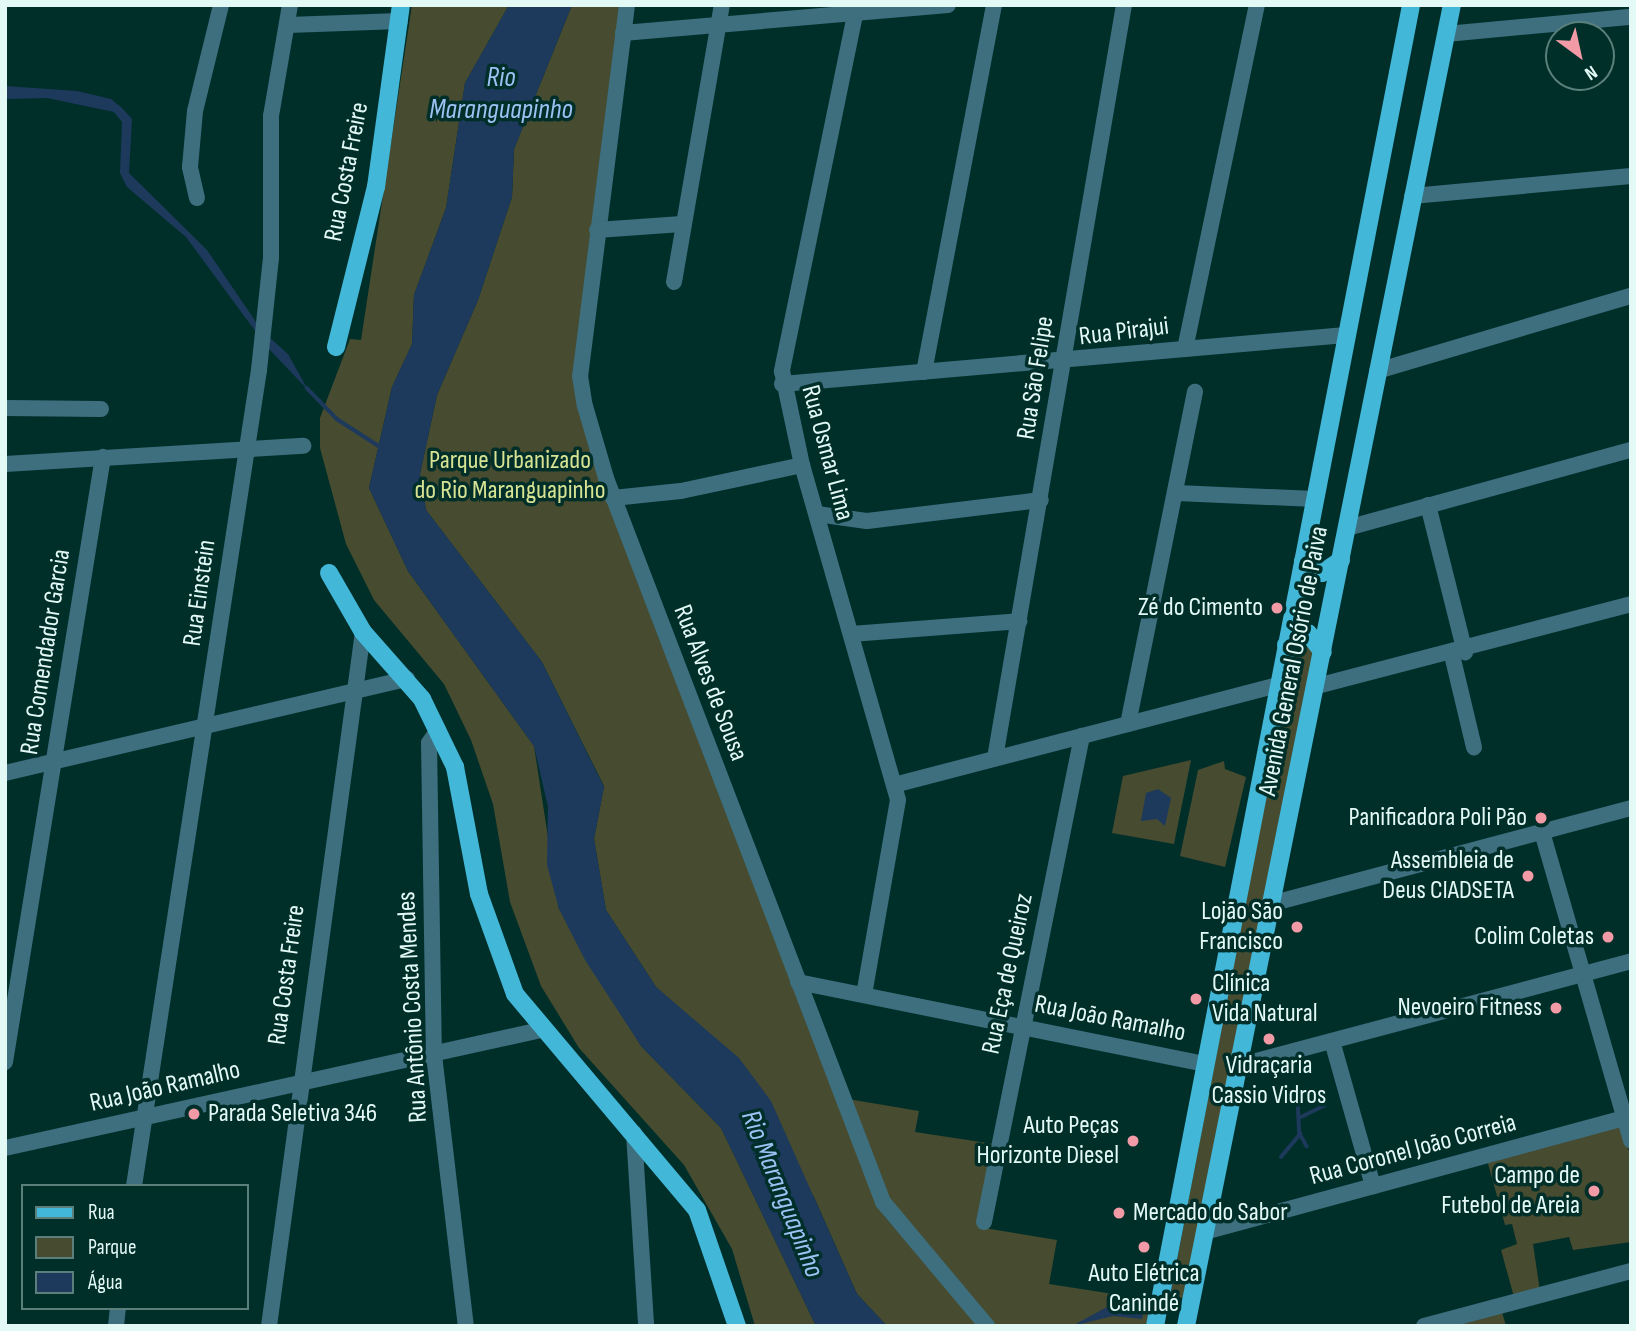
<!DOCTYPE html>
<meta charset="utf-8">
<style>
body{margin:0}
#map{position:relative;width:1636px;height:1331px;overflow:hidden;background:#002f2a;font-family:"Sofia Sans Condensed",sans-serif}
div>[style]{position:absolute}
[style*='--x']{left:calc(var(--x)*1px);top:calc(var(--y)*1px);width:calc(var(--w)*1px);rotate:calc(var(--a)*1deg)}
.green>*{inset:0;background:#474b2f}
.water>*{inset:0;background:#1d3a5d}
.stream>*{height:3.5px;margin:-1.75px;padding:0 1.75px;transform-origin:1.75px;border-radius:1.75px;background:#1d3a5d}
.minor>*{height:16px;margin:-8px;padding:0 8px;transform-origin:8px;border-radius:8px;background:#3d6f7f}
.major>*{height:18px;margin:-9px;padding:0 9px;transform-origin:9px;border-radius:9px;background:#42b7d8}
.dots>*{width:19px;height:19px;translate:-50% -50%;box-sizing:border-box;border:4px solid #002f2a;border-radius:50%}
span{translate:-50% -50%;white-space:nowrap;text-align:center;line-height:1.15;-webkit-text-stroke:7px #002f2a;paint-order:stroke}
.street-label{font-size:26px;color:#e3f9f6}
.park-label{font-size:26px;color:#d7e293}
.poi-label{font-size:26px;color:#e3f9f6}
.right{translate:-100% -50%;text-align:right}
.left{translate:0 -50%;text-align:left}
.water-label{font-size:28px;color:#9cc2f4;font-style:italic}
.frame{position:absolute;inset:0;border:7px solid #e3f9f6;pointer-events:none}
.legend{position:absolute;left:21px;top:1184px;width:228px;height:126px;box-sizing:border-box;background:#002f2a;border:2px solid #5b807c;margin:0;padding:9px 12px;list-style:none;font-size:21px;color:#e3f9f6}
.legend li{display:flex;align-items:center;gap:14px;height:35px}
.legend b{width:35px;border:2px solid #5b807c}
.north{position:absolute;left:1545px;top:21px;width:70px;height:70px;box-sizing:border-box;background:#002f2a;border:2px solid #5b807c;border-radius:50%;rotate:147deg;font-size:19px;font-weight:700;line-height:28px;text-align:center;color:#e3f9f6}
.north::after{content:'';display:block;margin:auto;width:24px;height:32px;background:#f39aa7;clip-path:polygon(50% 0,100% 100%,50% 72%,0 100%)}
</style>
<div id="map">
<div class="green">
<div style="clip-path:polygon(412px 5px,509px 5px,465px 83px,446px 208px,414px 295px,412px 344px,392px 387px,369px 488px,408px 571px,534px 746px,559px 909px,641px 1046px,721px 1128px,816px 1326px,755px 1326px,732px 1249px,684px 1165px,579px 1048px,541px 986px,510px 902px,493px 804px,471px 740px,444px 684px,374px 600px,346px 544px,320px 448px,320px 418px,350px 339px,361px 340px)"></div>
<div style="clip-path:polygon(572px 5px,621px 5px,581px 403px,871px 1189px,885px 1217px,980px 1326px,887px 1326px,857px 1294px,814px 1197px,714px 1038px,656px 987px,606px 910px,594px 839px,604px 786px,542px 662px,426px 510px,420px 474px,437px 395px,478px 300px,512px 197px,514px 149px)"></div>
<div style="clip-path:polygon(1303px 637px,1316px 649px,1184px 1298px,1170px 1297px,1295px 643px)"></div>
<div style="clip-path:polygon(1191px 760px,1174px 844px,1112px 833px,1123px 776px)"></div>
<div style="clip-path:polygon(1224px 761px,1225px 769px,1246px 777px,1225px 867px,1180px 856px,1198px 770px)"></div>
<div style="clip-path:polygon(848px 1099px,919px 1111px,915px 1132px,994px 1144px,978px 1227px,1057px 1240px,1049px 1284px,1152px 1300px,1146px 1326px,995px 1326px,893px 1210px)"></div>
<div style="clip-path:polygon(1621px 1124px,1631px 1158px,1631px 1242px,1573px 1250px,1569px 1237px,1533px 1244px,1540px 1291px,1514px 1297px,1501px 1250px,1517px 1244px,1512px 1224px,1505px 1225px,1487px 1160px)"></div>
<div style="clip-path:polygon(1502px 1312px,1506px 1326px,1454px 1326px)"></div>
</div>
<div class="water">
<div style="clip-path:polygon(509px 5px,572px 5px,514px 149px,512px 197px,478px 300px,437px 395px,420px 474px,426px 510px,542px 662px,604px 787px,594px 839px,606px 910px,656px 987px,739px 1058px,771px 1101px,857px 1294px,887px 1326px,816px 1326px,721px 1128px,641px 1046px,585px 960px,559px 909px,547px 865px,548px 807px,534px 746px,408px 571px,369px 488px,392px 387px,412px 344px,414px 295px,446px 208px,465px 83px)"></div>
<div style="clip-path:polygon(5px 86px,77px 91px,111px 99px,122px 108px,132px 119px,129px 173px,207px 250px,260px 328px,259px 336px,186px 237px,127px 187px,120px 173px,122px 122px,114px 112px,47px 98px,5px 99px)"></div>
<div style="clip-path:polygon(269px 337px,288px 354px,308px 390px,268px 348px)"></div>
<div style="clip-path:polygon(1158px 789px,1171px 798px,1165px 826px,1157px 819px,1141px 821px,1146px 793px)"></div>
<div style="clip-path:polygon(1107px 1307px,1144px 1310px,1142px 1319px,1113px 1316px,1072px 1326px)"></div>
</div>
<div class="stream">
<div style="--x:307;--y:388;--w:43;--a:45.9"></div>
<div style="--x:337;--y:419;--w:54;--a:32.8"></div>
<div style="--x:1298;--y:1101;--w:33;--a:87"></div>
<div style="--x:1299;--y:1118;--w:28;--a:-26"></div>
<div style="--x:1281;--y:1157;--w:30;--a:-50"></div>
<div style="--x:1300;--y:1134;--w:14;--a:60"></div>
</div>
<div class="minor">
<div style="--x:627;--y:5;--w:374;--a:97.2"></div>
<div style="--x:580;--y:376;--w:30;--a:81"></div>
<div style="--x:585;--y:406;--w:75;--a:73.7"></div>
<div style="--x:606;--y:478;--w:775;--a:69.06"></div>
<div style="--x:883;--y:1202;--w:162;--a:50"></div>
<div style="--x:857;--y:5;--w:374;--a:101.6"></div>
<div style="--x:782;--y:371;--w:96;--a:78"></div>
<div style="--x:802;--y:465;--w:348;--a:74"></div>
<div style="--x:898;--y:800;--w:197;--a:99.9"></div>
<div style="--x:288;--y:25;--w:112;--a:-2"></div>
<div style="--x:623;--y:33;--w:326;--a:-4.9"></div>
<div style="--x:1446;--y:34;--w:186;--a:-5.3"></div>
<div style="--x:1412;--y:196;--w:220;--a:-5.2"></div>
<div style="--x:197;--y:198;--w:32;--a:-103"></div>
<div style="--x:190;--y:167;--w:56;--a:-84.9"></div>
<div style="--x:195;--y:111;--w:109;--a:-76.2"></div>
<div style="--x:597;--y:230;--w:85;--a:-4"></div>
<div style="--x:674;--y:282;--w:281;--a:-80.2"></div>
<div style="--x:1185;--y:349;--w:351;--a:-78.2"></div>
<div style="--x:1377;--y:371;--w:265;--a:-16.5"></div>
<div style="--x:924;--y:372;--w:374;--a:-79.2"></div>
<div style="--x:782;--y:384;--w:566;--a:-4.97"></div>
<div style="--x:5;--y:408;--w:96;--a:0.6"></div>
<div style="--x:5;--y:464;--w:299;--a:-3.5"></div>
<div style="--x:1177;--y:493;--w:138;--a:2.5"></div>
<div style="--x:613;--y:498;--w:68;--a:-5.9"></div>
<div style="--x:681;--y:491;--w:124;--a:-12.1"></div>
<div style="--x:1428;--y:505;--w:152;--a:75.9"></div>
<div style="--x:817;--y:514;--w:50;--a:8"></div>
<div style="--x:867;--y:521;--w:175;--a:-6.9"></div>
<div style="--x:1347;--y:528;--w:295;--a:-15.4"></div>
<div style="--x:851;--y:634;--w:169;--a:-4.4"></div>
<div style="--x:1452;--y:655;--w:95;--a:76.6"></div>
<div style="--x:1317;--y:686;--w:325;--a:-14.6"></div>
<div style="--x:1128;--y:724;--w:339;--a:-78.6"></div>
<div style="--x:438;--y:730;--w:16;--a:125"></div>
<div style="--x:429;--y:743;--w:312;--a:89.1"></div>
<div style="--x:434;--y:1055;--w:273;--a:83.3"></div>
<div style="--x:995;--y:758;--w:764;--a:-80.28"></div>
<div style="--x:5;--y:773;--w:413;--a:-13.2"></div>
<div style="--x:894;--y:785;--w:397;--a:-14.6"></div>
<div style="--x:1542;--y:832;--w:321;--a:73.9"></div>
<div style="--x:1274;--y:903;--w:369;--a:-14.9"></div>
<div style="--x:798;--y:982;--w:415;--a:11.4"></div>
<div style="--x:1332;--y:1041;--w:151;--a:74.2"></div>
<div style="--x:5;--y:1062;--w:613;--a:-80.8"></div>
<div style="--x:1241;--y:1065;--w:404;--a:-14.9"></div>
<div style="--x:634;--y:1133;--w:193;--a:86.4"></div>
<div style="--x:5;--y:1148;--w:549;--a:-12.42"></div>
<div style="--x:134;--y:1186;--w:826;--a:-81.29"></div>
<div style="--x:259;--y:370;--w:113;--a:-83.9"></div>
<div style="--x:271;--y:258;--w:142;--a:-90"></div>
<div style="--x:271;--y:116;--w:113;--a:-80.3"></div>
<div style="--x:984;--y:1222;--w:496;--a:-78.6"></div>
<div style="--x:1208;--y:1231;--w:438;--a:-15.2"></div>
<div style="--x:116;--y:1326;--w:18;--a:-84"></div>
<div style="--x:269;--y:1326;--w:700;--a:-82.29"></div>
<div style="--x:1424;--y:1326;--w:214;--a:-14.9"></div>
</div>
<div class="major">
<div style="--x:336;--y:347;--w:165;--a:-76"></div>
<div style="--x:376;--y:187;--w:184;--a:-82.2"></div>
<div style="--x:1303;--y:561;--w:22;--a:32"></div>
<div style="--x:1322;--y:573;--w:23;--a:-34"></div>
<div style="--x:329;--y:573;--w:68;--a:60"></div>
<div style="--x:363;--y:632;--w:89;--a:48.6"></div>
<div style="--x:422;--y:699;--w:76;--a:64.1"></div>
<div style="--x:455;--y:767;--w:129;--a:79.3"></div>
<div style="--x:479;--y:894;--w:106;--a:70.2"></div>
<div style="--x:515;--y:994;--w:282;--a:49.9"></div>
<div style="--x:697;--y:1210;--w:123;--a:71"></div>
<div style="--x:1286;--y:645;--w:16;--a:-47"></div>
<div style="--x:1297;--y:633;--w:11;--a:0"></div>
<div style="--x:1308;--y:633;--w:24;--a:52"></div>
<div style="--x:1155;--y:1326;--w:1346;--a:-79.03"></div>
<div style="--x:1186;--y:1326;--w:1348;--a:-78.62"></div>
</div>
<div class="dots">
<div style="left:1277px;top:608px;background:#f39aa7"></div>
<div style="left:1541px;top:818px;background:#f39aa7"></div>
<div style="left:1528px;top:876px;background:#f39aa7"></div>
<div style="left:1297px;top:927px;background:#f39aa7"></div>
<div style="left:1608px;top:937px;background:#f39aa7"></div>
<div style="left:1196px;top:999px;background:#f39aa7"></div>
<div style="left:1556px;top:1008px;background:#f39aa7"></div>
<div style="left:1269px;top:1039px;background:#f39aa7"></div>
<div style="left:194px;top:1114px;background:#f39aa7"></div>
<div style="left:1133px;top:1141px;background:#f39aa7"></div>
<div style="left:1594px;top:1191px;background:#f39aa7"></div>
<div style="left:1119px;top:1213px;background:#f39aa7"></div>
<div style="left:1144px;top:1247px;background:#f39aa7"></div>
</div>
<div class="street-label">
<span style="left:347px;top:172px;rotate:-79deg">Rua Costa Freire</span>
<span style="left:1124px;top:332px;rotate:-7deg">Rua Pirajui</span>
<span style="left:1036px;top:378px;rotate:-81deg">Rua São Felipe</span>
<span style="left:827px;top:453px;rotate:75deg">Rua Osmar Lima</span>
<span style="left:200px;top:593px;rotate:-82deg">Rua Einstein</span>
<span style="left:46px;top:652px;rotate:-81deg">Rua Comendador Garcia</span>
<span style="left:1294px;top:661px;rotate:-79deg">Avenida General Osório de Paiva</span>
<span style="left:710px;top:683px;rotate:69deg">Rua Alves de Sousa</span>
<span style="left:1008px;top:974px;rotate:-78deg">Rua Eça de Queiroz</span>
<span style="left:287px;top:975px;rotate:-82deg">Rua Costa Freire</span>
<span style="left:413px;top:1007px;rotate:-93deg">Rua Antônio Costa Mendes</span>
<span style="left:1110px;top:1019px;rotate:11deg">Rua João Ramalho</span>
<span style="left:165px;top:1087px;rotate:-13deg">Rua João Ramalho</span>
<span style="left:1413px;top:1150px;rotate:-15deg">Rua Coronel João Correia</span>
</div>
<div class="park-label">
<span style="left:510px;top:476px">Parque Urbanizado<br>do Rio Maranguapinho</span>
</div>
<div class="poi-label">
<span class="right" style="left:1263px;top:608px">Zé do Cimento</span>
<span class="right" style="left:1527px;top:818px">Panificadora Poli Pão</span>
<span class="right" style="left:1514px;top:876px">Assembleia de<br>Deus CIADSETA</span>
<span class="right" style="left:1283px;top:927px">Lojão São<br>Francisco</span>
<span class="right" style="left:1594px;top:937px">Colim Coletas</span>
<span class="left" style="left:1212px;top:999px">Clínica<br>Vida Natural</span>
<span class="right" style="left:1542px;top:1008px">Nevoeiro Fitness</span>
<span style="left:1269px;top:1081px">Vidraçaria<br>Cassio Vidros</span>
<span class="left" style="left:208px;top:1114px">Parada Seletiva 346</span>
<span class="right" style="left:1119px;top:1141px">Auto Peças<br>Horizonte Diesel</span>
<span class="right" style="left:1580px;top:1191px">Campo de<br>Futebol de Areia</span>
<span class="left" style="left:1133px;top:1213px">Mercado do Sabor</span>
<span style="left:1144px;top:1289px">Auto Elétrica<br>Canindé</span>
</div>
<div class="water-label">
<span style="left:501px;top:94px">Rio<br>Maranguapinho</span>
<span style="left:782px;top:1194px;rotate:68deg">Rio Maranguapinho</span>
</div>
<div class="frame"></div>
<ul class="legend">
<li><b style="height:9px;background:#42b7d8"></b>Rua</li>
<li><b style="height:19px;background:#474b2f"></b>Parque</li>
<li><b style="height:19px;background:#1d3a5d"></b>Água</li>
</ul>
<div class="north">N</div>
</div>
